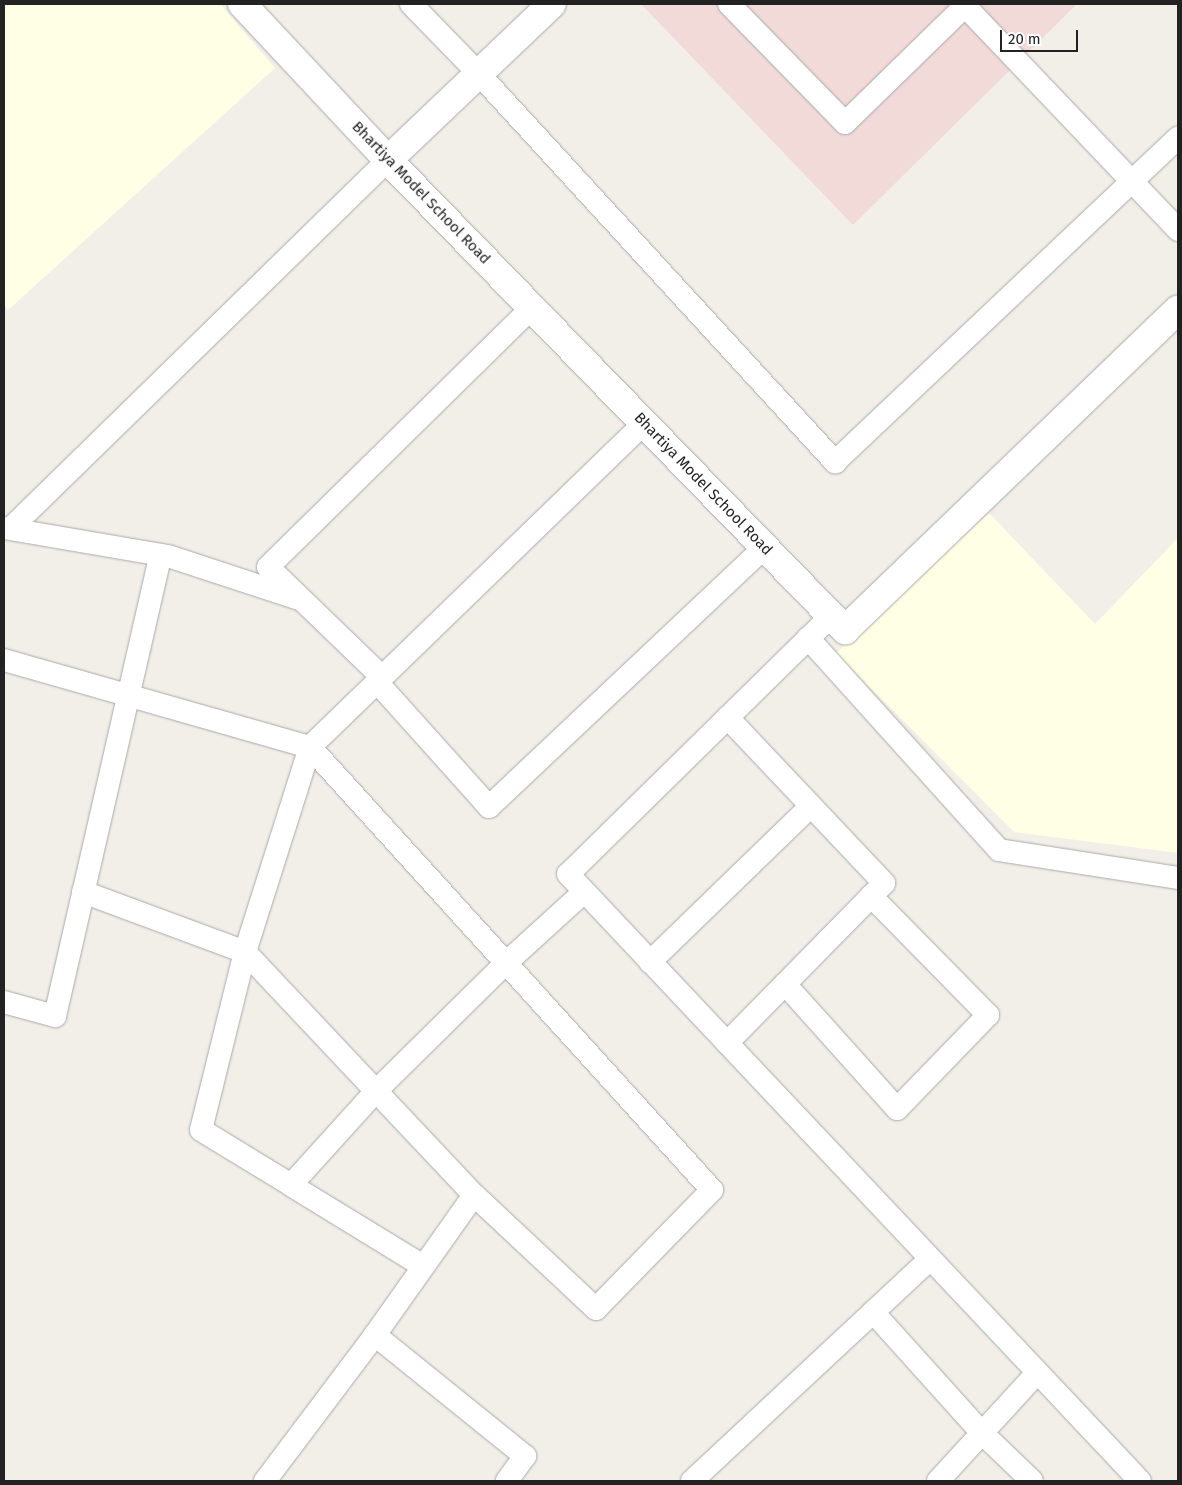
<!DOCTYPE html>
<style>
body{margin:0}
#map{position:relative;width:1182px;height:1485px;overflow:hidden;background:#f2efe9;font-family:"Fira Sans",sans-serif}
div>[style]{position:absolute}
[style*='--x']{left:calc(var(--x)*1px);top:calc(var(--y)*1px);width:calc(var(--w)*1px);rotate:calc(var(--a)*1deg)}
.commercial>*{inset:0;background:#f2dad9}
.education>*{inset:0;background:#ffffe5}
.roads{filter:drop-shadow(0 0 1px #a9a9a9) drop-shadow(0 0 1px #a9a9a9)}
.minor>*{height:22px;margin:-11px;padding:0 11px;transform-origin:11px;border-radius:11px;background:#fff}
.tertiary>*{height:28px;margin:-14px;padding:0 14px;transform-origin:14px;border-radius:14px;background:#fff}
span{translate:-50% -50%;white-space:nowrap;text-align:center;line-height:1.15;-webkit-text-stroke:5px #fff;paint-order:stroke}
.street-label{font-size:15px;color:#222}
.frame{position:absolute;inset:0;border:5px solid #222;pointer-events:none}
.scale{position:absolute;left:1000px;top:30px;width:78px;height:22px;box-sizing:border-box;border:2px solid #222;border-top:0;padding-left:6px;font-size:15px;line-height:18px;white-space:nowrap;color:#222;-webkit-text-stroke:4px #fff;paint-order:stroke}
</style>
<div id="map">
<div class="commercial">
<div style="clip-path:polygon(641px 4px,1077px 4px,853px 225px)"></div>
</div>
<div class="education">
<div style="clip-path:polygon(4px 4px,220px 4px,275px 68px,8px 310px,4px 305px)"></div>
<div style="clip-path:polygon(989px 513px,1095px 624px,1178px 538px,1178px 853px,1014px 832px,836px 653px)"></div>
</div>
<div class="roads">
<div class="minor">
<div style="--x:411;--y:4;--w:98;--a:45.8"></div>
<div style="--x:479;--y:74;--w:527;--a:47.46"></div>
<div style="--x:835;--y:462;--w:472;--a:-43.4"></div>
<div style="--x:729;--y:4;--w:166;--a:45.7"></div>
<div style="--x:845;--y:123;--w:170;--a:-44.3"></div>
<div style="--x:963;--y:4;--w:312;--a:46.4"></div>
<div style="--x:4;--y:528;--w:166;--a:9.7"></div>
<div style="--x:168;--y:556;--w:135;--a:18.2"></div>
<div style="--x:11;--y:528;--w:527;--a:-44.31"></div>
<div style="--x:831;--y:616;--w:368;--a:135.5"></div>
<div style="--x:568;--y:874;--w:834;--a:46.7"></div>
<div style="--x:808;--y:638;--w:285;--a:48"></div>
<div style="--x:999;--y:850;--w:181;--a:8.9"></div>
<div style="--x:4;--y:660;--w:318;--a:15.9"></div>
<div style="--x:310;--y:747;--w:598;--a:47.78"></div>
<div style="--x:712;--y:1190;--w:166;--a:134.3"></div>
<div style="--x:596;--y:1309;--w:167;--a:-136.9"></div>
<div style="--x:474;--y:1195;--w:334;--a:-133.3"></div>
<div style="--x:245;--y:952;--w:215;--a:-72.4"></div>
<div style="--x:310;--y:747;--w:465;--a:-44.1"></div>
<div style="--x:382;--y:677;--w:158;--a:-136"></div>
<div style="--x:268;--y:567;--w:370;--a:-44.5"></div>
<div style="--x:377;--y:682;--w:168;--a:48.1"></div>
<div style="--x:489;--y:807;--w:379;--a:-43.3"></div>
<div style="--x:83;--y:892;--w:173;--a:20.3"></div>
<div style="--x:245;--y:952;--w:183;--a:103.9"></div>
<div style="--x:201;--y:1130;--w:105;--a:31.4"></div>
<div style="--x:650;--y:962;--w:224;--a:-44.1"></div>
<div style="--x:785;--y:984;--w:168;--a:48.1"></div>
<div style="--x:897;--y:1109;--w:131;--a:-45.9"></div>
<div style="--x:988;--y:1015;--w:167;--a:-134.5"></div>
<div style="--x:4;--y:1002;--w:53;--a:15.4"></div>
<div style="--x:55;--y:1016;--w:473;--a:-77.1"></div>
<div style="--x:727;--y:1043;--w:224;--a:-45.5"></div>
<div style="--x:884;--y:883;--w:228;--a:-133.4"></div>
<div style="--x:423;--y:1266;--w:155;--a:-148.5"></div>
<div style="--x:291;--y:1185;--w:127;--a:-47.9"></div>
<div style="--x:376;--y:1091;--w:182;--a:-44.6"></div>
<div style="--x:506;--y:963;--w:105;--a:-42.3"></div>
<div style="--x:873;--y:1312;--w:163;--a:48"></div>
<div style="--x:982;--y:1433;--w:69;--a:43.8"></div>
<div style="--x:375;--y:1335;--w:193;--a:38.9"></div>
<div style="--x:525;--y:1456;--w:31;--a:126"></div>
<div style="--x:265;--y:1481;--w:183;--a:-53"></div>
<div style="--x:375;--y:1335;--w:171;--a:-54.7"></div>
<div style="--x:692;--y:1481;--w:325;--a:-43"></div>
<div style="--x:938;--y:1481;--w:147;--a:-47.5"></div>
</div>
<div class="tertiary">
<div style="--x:242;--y:4;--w:214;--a:46.9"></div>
<div style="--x:388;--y:160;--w:656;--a:45.8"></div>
<div style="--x:845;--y:630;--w:462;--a:-43.9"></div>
<div style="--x:388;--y:160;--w:226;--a:-43.6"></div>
</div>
</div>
<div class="street-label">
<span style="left:421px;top:193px;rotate:46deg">Bhartiya Model School Road</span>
<span style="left:703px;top:484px;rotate:46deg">Bhartiya Model School Road</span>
</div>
<div class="frame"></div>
<div class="scale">20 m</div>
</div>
